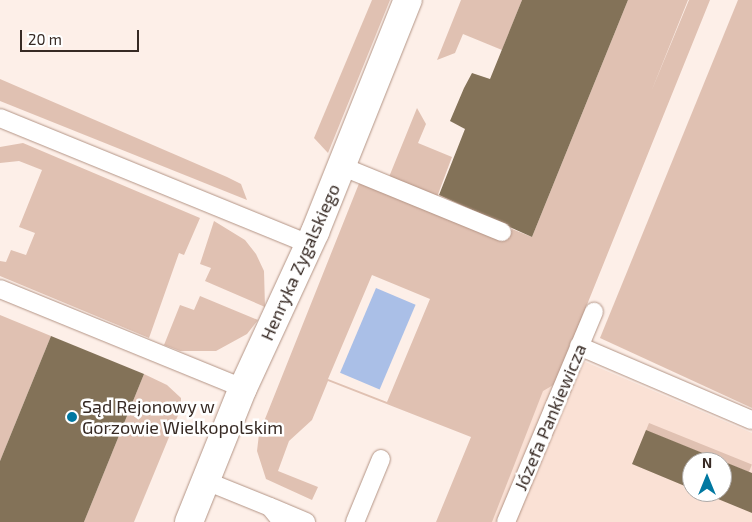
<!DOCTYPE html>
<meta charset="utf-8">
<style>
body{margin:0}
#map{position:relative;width:752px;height:522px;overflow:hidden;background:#fdefe8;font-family:"Exo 2",sans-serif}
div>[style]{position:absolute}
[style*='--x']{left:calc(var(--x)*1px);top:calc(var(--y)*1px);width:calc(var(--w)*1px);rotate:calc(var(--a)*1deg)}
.built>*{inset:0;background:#fae1d5}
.green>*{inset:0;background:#e0c1b2;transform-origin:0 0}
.water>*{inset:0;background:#aabfe7;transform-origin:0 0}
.building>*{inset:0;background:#837258}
.roads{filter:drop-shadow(0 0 1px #b39485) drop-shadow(0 0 1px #b39485)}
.lane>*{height:18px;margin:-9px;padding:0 9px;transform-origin:9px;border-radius:9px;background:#fff}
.street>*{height:28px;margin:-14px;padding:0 14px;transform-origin:14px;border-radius:14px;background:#fff}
.dots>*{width:14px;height:14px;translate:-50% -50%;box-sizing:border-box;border:2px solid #fff;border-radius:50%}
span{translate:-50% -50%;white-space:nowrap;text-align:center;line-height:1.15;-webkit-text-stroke:5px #fff;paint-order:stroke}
.street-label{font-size:18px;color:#372a24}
.poi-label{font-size:18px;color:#372a24}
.left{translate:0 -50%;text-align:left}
.north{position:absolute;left:682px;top:452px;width:50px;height:50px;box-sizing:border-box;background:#fff;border:1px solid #afaaa7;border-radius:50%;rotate:0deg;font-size:14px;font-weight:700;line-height:20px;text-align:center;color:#372a24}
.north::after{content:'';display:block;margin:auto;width:18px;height:22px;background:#0078a1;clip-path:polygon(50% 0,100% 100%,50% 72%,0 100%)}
.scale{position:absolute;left:20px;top:30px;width:119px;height:22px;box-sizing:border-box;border:2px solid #372a24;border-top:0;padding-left:6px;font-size:15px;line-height:18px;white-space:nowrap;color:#372a24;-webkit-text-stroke:4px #fff;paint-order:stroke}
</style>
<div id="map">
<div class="built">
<div style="clip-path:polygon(evenodd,548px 346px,752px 433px,752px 522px,476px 522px,548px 346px,692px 462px,722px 462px,722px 492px,692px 492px,692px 462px)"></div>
</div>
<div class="green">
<div style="clip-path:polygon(372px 0,390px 0,328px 153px,314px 138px)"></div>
<div style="clip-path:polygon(461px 0,522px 0,502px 50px,463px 34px,455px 53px,437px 60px)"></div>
<div style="clip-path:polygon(evenodd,628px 0,688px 0,651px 92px,689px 0,710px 0,555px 384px,543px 391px,492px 522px,436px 522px,471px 437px,328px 381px,312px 420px,289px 441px,278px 471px,318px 487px,312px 500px,266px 479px,257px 451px,259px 434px,360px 181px,507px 240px,512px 229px,532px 237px,628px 0,372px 275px,430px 299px,387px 402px,328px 379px,372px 275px)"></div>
<div style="clip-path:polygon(738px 0,752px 0,752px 408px,600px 338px)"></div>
<div style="clip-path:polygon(0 79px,227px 177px,241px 184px,247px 200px,0 101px)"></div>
<div style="clip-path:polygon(417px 108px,426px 124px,418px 143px,452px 157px,437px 197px,389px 177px)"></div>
<div style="clip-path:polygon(23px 143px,200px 218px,184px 255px,179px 253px,149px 338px,0 276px,0 261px,6px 262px,11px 250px,26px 255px,35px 233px,19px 227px,42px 170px,19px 161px,0 163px,0 147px)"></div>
<div style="clip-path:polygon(214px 221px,245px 240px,256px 254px,264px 271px,265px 307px,205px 281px,211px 268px,200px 264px)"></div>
<div style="clip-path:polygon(200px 296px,258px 320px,247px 334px,216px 351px,180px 351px,164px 345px,180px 305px,194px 310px)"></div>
<div style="clip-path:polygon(0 315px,51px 336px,0 461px)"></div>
<div style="clip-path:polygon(144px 374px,167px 385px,181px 398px,181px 408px,134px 522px,84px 522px)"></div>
<div style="left:649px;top:423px;width:111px;height:8px;rotate:22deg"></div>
</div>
<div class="water">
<div style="left:376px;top:288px;width:43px;height:92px;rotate:23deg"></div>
</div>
<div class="building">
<div style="clip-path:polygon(522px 0,628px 0,532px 237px,439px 195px,465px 129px,450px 121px,464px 88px,472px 73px,490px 79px)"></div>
<div style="clip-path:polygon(51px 336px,144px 374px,84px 522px,0 522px,0 461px)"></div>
<div style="clip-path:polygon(646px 430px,752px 473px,752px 513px,701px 492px,722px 492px,722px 462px,692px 462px,692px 489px,632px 464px)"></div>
</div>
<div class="roads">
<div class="lane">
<div style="--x:0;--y:118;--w:334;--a:22.2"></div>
<div style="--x:341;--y:166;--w:174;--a:22.3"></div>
<div style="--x:0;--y:289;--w:262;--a:22.2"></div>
<div style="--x:579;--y:346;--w:188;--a:23.2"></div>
<div style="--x:206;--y:481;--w:69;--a:22.1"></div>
<div style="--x:270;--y:507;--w:19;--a:51"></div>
<div style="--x:273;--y:508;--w:36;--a:23"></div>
<div style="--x:355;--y:522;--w:68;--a:-67.6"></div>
<div style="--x:506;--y:522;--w:228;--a:-67.3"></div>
</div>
<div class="street">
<div style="--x:189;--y:522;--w:144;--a:-68.1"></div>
<div style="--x:243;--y:388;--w:172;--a:-65.2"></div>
<div style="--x:315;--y:232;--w:250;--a:-68.2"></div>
</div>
</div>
<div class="dots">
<div style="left:72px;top:417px;background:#0078a1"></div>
</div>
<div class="street-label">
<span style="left:300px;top:262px;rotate:-66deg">Henryka Zygalskiego</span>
<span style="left:550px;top:417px;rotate:-67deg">Józefa Pankiewicza</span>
</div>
<div class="poi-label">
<span class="left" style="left:82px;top:417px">Sąd Rejonowy w<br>Gorzowie Wielkopolskim</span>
</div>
<div class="north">N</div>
<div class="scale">20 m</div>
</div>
